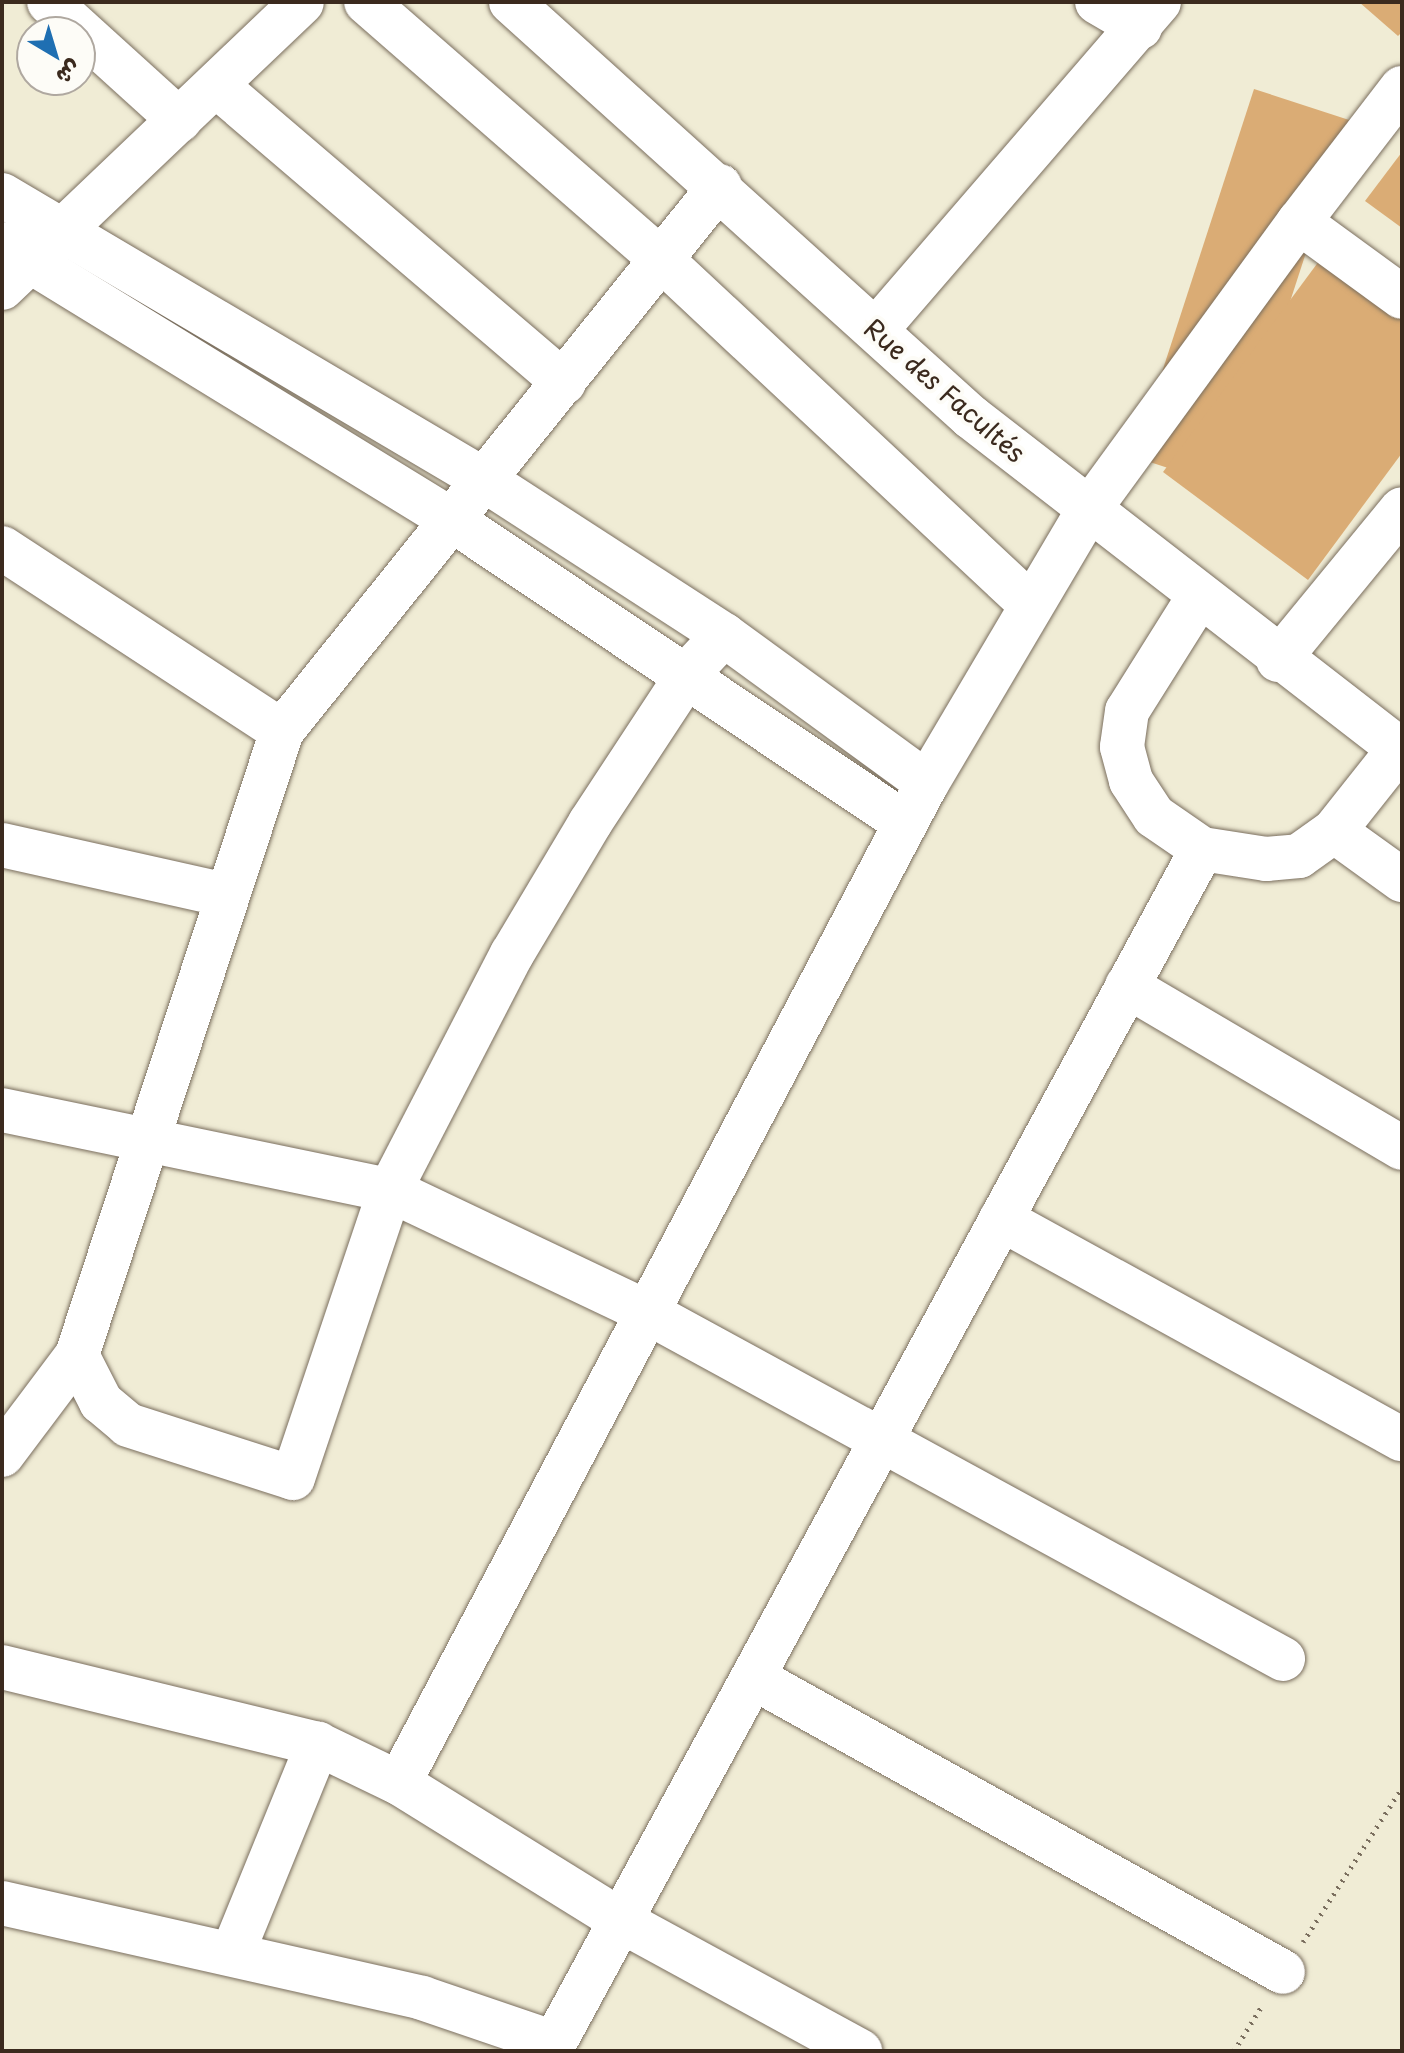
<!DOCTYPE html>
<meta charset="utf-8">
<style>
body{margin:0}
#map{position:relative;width:1404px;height:2053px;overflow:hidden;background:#f0ecd5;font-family:"Playpen Sans","Playpen Sans Arabic",sans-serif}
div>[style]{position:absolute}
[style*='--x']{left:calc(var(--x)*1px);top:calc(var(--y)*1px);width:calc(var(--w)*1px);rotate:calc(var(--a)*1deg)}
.building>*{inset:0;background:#daac75;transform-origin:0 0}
.path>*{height:5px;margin-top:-2.5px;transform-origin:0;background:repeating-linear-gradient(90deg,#7a6e5e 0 2px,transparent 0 8px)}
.roads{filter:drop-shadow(0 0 2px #7a6e5e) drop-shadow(0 0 2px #7a6e5e)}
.minor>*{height:44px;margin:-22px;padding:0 22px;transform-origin:22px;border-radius:22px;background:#fff}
span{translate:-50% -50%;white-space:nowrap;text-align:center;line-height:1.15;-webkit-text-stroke:8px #fdfcf7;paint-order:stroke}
.street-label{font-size:26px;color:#3b2a1e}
.frame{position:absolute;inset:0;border:4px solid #3b2a1e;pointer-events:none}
.north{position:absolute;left:16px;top:16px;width:80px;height:80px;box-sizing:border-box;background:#fdfcf7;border:2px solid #afa8a0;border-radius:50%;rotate:142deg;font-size:22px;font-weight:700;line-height:32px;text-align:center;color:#3b2a1e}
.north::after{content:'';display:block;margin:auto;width:28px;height:36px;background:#1f6fb2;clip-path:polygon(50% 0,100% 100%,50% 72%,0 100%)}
</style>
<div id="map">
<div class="building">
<div style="clip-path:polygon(1359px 2px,1402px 2px,1402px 32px,1398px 36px)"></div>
<div style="left:1254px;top:89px;width:100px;height:387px;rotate:18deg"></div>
<div style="clip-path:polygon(1402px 152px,1402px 228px,1365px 201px)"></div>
<div style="clip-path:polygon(1322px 257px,1402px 316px,1402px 453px,1308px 580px,1163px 472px)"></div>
</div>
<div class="path">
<div style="--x:1303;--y:1942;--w:183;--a:-57.3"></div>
<div style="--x:1234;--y:2051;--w:55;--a:-58.3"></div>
</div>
<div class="roads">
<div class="minor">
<div style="--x:49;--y:2;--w:176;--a:42.2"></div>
<div style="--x:366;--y:2;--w:394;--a:41.1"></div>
<div style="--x:663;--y:261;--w:502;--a:43.06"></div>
<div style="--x:511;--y:2;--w:620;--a:42.06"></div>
<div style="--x:971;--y:417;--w:545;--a:37.77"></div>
<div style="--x:1097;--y:2;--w:50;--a:30.2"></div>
<div style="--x:218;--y:87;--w:455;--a:40.5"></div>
<div style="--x:2;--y:195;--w:562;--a:30.58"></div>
<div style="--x:486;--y:481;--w:283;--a:32.9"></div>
<div style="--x:724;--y:635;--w:251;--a:36.1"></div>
<div style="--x:1299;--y:222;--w:169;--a:-52.5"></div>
<div style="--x:2;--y:244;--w:532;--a:31.54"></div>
<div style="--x:455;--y:522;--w:541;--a:33.78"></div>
<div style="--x:2;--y:288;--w:414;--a:-43.6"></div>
<div style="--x:876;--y:330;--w:433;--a:-49.2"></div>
<div style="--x:2;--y:548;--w:334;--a:33.2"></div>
<div style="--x:1198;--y:598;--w:133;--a:122.1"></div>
<div style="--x:1127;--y:711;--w:36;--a:98"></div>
<div style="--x:1122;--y:747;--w:35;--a:75"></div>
<div style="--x:1131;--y:781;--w:42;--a:56.7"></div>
<div style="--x:1154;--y:816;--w:58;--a:34.5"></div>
<div style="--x:1202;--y:849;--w:65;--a:8.9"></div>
<div style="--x:1266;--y:859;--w:33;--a:-5"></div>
<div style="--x:1299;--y:856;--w:43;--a:-35.5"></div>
<div style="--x:1334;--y:831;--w:105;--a:-51.6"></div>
<div style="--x:1278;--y:660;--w:195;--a:-50.6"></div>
<div style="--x:1334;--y:831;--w:84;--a:35.8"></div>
<div style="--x:2;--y:845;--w:230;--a:12.6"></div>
<div style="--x:1127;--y:986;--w:319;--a:30.5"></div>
<div style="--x:2;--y:1110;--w:396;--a:11.7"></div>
<div style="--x:390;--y:1190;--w:280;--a:25.4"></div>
<div style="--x:643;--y:1310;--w:729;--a:28.6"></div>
<div style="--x:1001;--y:1219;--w:457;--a:28.8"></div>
<div style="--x:77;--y:1355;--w:53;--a:62.9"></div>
<div style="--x:101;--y:1402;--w:35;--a:40"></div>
<div style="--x:128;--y:1425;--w:173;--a:17.8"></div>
<div style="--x:293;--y:1478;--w:304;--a:-71.4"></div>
<div style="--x:390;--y:1190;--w:266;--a:-62.7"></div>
<div style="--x:512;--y:954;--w:152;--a:-59.2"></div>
<div style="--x:590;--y:823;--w:181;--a:-56.7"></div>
<div style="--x:689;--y:672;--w:51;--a:-46.6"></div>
<div style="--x:2;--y:1455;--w:125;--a:-53.1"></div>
<div style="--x:77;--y:1355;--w:657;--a:-71.81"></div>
<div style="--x:282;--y:731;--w:699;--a:-51.21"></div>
<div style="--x:2;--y:1667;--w:325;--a:13.7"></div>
<div style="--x:318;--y:1744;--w:90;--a:25.7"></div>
<div style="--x:399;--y:1783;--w:266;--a:31.8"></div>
<div style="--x:625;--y:1923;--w:268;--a:28.6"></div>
<div style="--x:754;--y:1678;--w:605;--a:29.06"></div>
<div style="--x:399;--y:1783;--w:1131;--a:-62.17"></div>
<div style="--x:927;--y:783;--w:316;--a:-59.4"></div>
<div style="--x:1088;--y:511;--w:358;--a:-53.9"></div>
<div style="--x:1299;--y:222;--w:127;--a:36.1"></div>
<div style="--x:2;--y:1903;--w:431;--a:12.7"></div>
<div style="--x:422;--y:1998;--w:139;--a:18.8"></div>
<div style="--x:233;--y:1952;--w:225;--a:-67.8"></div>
<div style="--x:550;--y:2051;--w:1367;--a:-61.52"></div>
</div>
</div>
<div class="street-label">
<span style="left:945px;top:390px;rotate:41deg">Rue des Facultés</span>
</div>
<div class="frame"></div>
<div class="north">ش</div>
</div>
